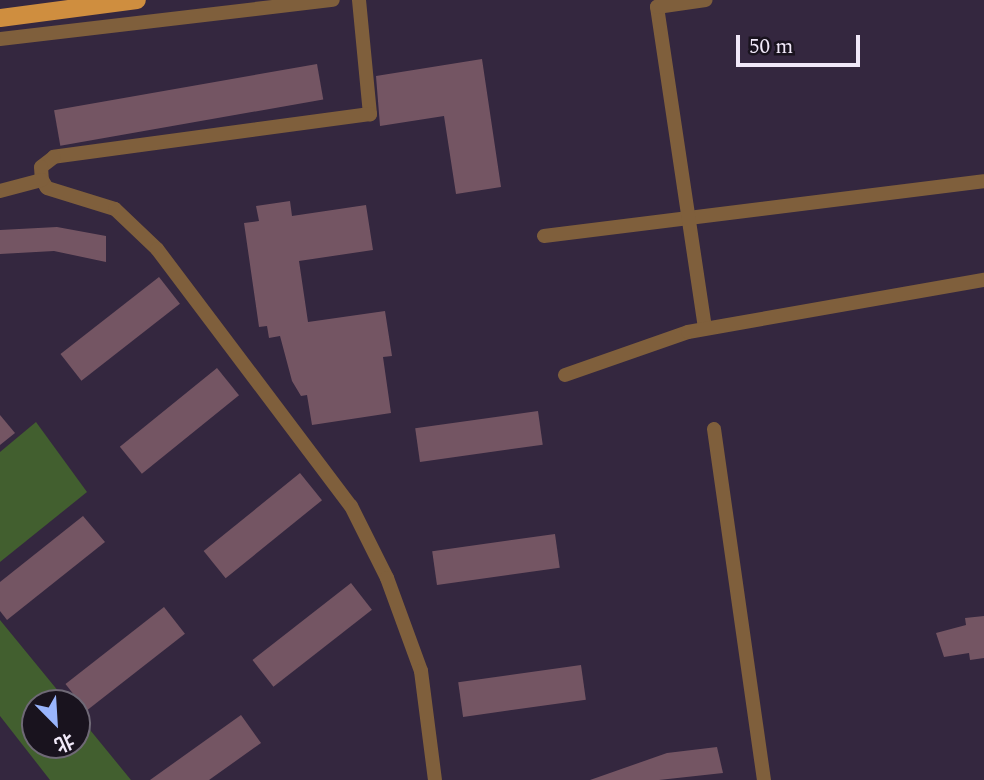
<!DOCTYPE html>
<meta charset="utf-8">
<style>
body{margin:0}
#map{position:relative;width:984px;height:780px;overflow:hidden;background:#34273f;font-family:Spectral,"Noto Sans SC",serif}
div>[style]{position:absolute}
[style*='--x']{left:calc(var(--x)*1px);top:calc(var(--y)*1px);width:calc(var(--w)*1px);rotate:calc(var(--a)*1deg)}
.green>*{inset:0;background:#425f2f}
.building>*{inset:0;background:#745563;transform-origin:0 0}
.minor>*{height:14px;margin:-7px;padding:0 7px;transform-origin:7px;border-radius:7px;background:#7f5f3c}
.primary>*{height:18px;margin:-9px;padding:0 9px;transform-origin:9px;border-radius:9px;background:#cf8e3f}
span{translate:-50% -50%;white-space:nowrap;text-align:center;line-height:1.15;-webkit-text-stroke:5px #19131e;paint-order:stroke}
.north{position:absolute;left:21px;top:689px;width:70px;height:70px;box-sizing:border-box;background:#19131e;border:2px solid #6f6976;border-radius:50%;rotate:156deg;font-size:19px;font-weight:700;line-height:28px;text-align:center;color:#f1e9f9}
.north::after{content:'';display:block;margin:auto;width:24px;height:32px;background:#99b5fd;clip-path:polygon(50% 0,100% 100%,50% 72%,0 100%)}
.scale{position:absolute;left:736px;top:35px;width:124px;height:32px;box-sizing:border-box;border:4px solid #f1e9f9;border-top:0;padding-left:9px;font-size:21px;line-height:24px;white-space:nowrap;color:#f1e9f9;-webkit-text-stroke:5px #19131e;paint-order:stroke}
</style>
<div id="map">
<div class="green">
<div style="clip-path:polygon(36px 422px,87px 492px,0 562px,0 452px)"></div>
<div style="clip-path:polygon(0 620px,68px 703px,35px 703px,35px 745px,77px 745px,77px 714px,131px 780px,50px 780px,0 716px)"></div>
</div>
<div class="building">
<div style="clip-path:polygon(482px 59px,501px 187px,456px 194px,444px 116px,380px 126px,376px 76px)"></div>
<div style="left:317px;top:64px;width:36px;height:267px;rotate:80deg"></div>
<div style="clip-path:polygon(290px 201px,292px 216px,366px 205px,373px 250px,299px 261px,308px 322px,385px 311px,392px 356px,383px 357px,391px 413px,312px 425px,307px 395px,301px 396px,292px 381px,280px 336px,269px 338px,267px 326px,259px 327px,244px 223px,259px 221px,256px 206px)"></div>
<div style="clip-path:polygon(57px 227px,106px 236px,106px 262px,54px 251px,0 254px,0 230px)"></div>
<div style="left:159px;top:277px;width:34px;height:125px;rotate:52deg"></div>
<div style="left:217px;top:368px;width:35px;height:125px;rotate:51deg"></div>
<div style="left:538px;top:411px;width:34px;height:124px;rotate:82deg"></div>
<div style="clip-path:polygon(0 415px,15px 433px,0 445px)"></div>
<div style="left:300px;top:473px;width:35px;height:124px;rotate:51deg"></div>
<div style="clip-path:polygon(83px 516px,105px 542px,7px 620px,0 611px,0 582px)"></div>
<div style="left:555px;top:534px;width:34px;height:124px;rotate:82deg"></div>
<div style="left:351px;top:583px;width:34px;height:125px;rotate:52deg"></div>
<div style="left:164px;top:607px;width:34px;height:125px;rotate:52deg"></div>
<div style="clip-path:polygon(984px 616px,984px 658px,970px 660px,969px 653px,944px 657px,936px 633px,966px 625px,965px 618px)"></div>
<div style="left:581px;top:665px;width:35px;height:124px;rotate:82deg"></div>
<div style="clip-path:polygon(241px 715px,261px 743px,209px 780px,150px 780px)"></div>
<div style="clip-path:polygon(717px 747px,723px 773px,659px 780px,590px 780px,667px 753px)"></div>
</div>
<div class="minor">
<div style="--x:359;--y:0;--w:115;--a:84.5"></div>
<div style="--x:370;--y:114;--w:319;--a:172.3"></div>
<div style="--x:54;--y:157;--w:16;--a:142"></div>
<div style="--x:41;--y:167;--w:13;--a:86"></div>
<div style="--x:42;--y:180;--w:9;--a:58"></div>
<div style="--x:47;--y:188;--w:71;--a:17.2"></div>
<div style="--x:115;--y:209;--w:58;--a:43.6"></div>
<div style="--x:157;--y:249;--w:322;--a:53"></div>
<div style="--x:351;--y:506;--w:80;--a:63.4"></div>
<div style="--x:387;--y:578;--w:99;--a:69.9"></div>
<div style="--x:421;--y:671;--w:110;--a:82.7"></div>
<div style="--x:0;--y:39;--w:335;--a:-6.7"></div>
<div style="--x:0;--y:191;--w:43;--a:-14.7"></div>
<div style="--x:544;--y:236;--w:443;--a:-7.1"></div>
<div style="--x:705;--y:328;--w:325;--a:-98.5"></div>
<div style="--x:657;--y:7;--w:49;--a:-8.1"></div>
<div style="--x:565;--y:375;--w:130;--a:-19.3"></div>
<div style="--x:688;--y:332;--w:301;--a:-10"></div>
<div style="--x:714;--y:429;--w:355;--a:81.9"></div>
</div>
<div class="primary">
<div style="--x:0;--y:18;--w:138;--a:-7.5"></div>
</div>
<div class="north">北</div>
<div class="scale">50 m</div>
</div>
